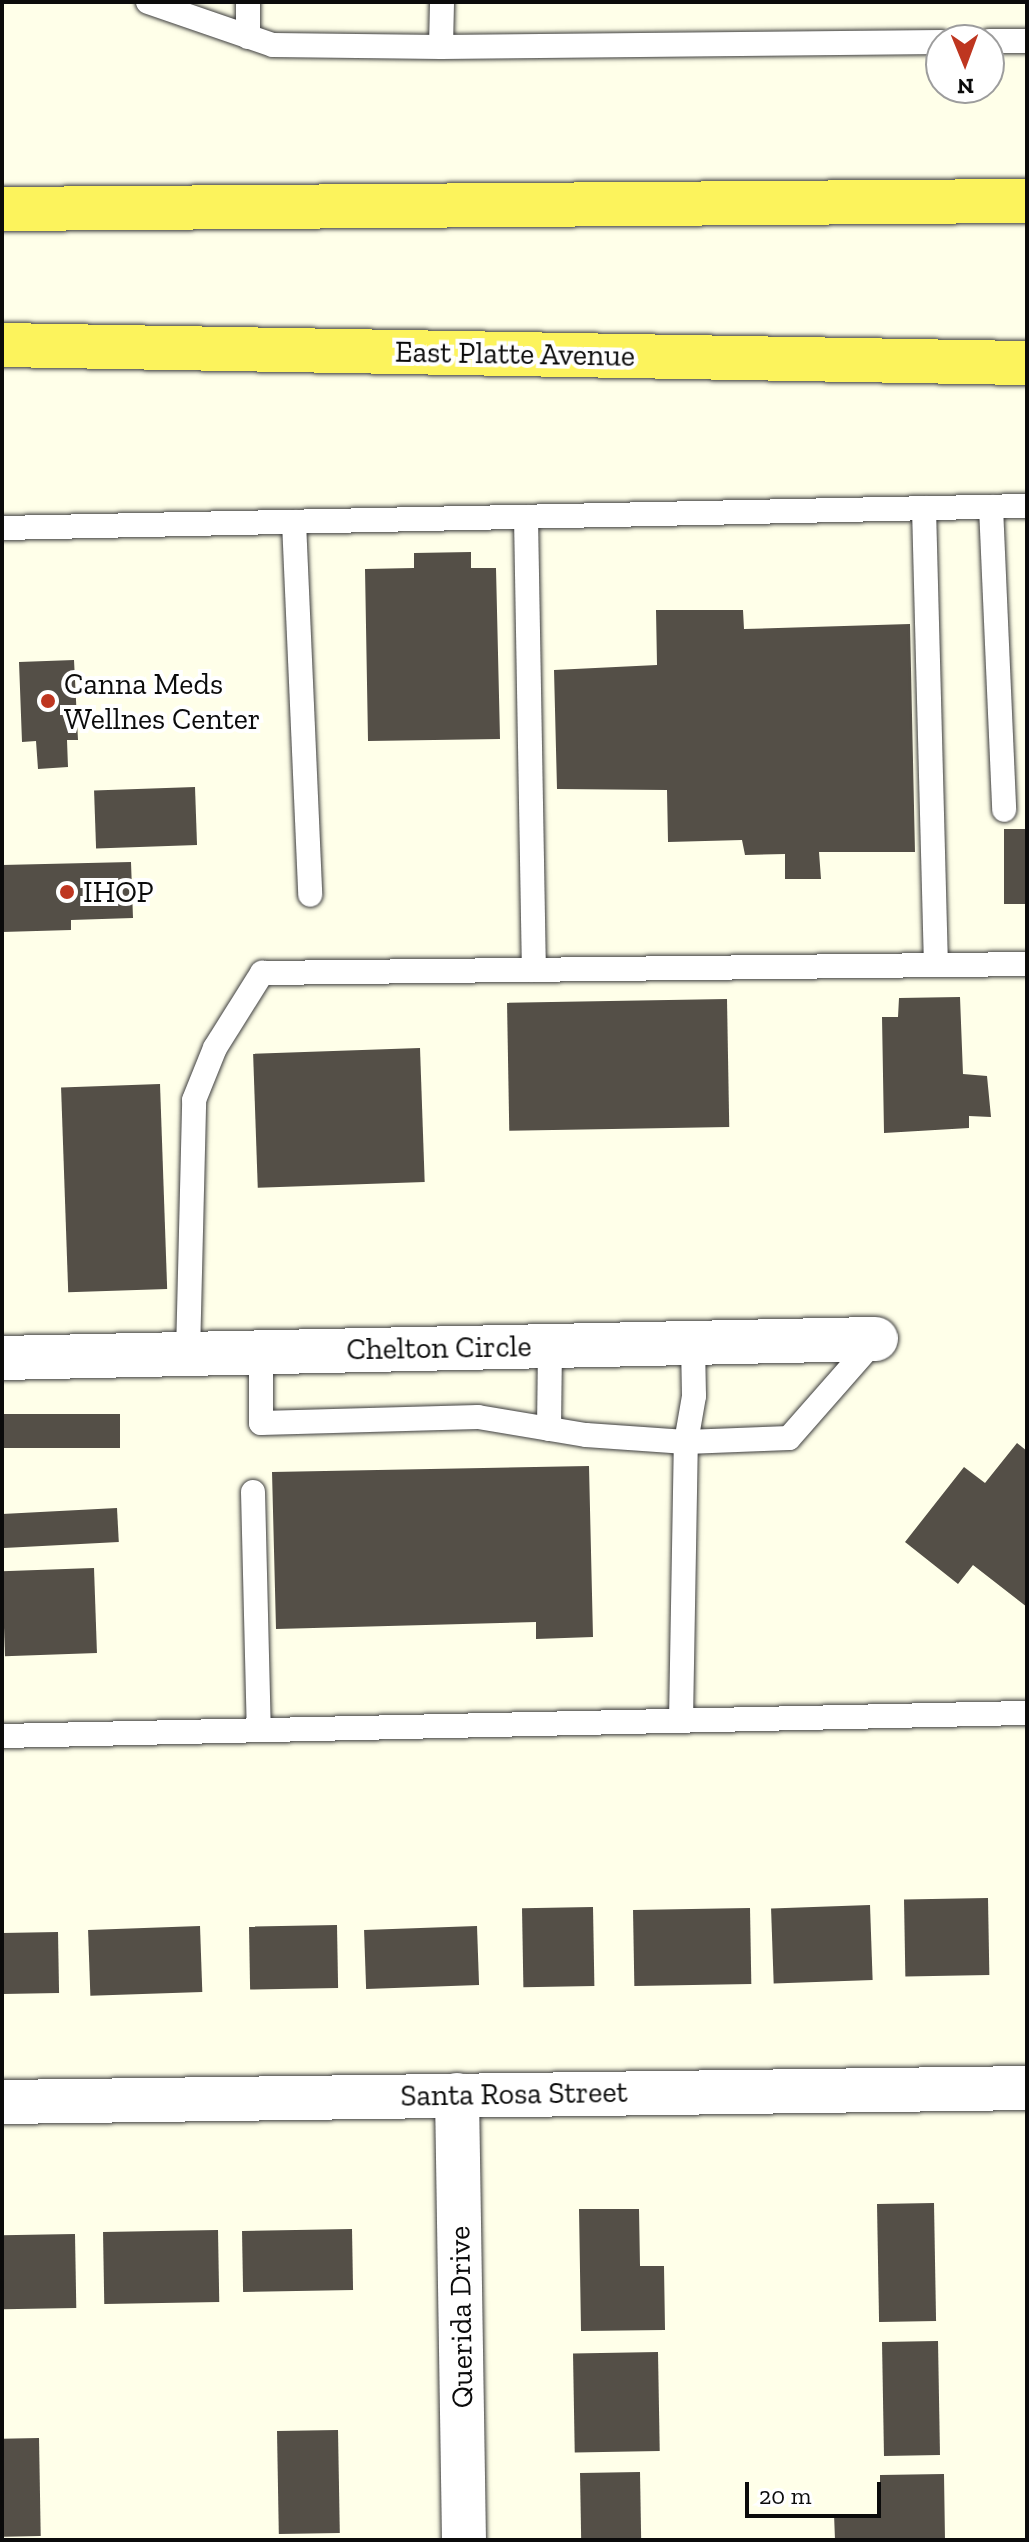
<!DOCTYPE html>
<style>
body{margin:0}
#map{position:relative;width:1029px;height:2542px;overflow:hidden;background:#ffffe9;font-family:"Zilla Slab",serif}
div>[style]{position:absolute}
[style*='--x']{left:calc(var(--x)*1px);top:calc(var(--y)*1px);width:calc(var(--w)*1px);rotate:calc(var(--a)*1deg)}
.building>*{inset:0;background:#544f47;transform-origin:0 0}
.roads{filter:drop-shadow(0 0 2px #3e3e3e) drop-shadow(0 0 2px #3e3e3e)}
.service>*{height:24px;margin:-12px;padding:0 12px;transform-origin:12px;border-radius:12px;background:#fff}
.minor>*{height:44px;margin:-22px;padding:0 22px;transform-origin:22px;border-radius:22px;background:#fff}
.primary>*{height:44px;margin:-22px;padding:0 22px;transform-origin:22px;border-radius:22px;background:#fcf35c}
.dots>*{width:22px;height:22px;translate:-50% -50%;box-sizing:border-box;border:4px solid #fff;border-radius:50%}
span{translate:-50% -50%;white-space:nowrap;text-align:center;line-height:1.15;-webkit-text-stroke:8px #fff;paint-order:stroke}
.street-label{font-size:30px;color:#0b0b0b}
.poi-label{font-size:30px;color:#0b0b0b}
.left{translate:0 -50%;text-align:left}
.frame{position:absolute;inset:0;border:4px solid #0b0b0b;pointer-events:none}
.north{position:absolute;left:925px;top:24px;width:80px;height:80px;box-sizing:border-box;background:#fff;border:2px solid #9d9d9d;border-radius:50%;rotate:179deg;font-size:22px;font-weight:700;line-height:32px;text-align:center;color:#0b0b0b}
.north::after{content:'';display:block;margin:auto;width:28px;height:36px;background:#be3620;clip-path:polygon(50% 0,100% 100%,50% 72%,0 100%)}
.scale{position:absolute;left:745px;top:2482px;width:136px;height:36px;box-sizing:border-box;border:4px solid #0b0b0b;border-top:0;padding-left:10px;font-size:24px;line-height:28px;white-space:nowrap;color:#0b0b0b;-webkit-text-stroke:6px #fff;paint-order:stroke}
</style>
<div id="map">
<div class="building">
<div style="clip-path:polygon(471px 552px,471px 568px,496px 568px,500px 739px,368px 741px,365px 569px,414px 568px,414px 553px)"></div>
<div style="clip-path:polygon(656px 610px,743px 610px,744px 629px,910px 624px,915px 852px,819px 852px,821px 879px,785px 879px,785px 854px,745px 855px,742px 840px,668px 842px,667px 790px,557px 789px,554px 670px,657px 665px)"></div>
<div style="clip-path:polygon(74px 660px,78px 740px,67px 740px,68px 767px,38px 769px,36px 741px,22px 742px,19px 662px)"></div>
<div style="left:195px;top:787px;width:58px;height:101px;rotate:88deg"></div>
<div style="left:1004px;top:829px;width:23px;height:75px"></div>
<div style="clip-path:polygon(131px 862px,133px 918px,71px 920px,71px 930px,2px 932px,2px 865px)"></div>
<div style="clip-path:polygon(960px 997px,963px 1074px,987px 1076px,991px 1117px,969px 1116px,969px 1128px,884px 1133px,882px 1017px,898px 1017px,899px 998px)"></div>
<div style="left:727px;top:999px;width:128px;height:220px;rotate:89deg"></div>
<div style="left:420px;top:1048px;width:134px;height:167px;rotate:88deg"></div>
<div style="left:160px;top:1084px;width:205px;height:99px;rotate:88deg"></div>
<div style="left:120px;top:1414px;width:34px;height:118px;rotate:90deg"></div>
<div style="clip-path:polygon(1017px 1443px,1027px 1451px,1027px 1607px,973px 1565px,958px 1584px,905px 1542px,964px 1467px,985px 1483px)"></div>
<div style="clip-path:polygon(589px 1466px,593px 1637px,536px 1639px,536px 1622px,276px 1629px,272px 1472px)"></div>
<div style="left:117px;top:1508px;width:34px;height:115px;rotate:87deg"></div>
<div style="left:94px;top:1568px;width:85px;height:92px;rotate:88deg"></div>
<div style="left:988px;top:1898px;width:77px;height:84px;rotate:89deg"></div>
<div style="left:870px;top:1905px;width:75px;height:99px;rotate:88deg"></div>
<div style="left:593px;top:1907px;width:79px;height:71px;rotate:89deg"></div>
<div style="left:750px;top:1908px;width:76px;height:117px;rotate:89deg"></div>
<div style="left:337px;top:1925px;width:63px;height:88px;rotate:89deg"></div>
<div style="left:200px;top:1926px;width:66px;height:112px;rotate:88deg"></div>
<div style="left:477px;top:1926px;width:59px;height:113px;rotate:88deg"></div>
<div style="left:58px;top:1932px;width:61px;height:56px;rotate:89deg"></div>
<div style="left:934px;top:2203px;width:118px;height:57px;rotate:89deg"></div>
<div style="clip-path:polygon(579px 2209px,639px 2209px,640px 2266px,664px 2266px,665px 2330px,581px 2331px)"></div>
<div style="left:352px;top:2229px;width:61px;height:110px;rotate:89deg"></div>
<div style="left:218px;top:2230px;width:72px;height:115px;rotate:89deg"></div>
<div style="left:75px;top:2234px;width:74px;height:73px;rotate:89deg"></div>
<div style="left:938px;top:2341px;width:114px;height:56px;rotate:89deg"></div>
<div style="left:658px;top:2352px;width:99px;height:85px;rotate:89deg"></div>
<div style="left:338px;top:2430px;width:103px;height:61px;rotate:89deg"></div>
<div style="left:39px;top:2438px;width:98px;height:37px;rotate:89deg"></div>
<div style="left:640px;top:2472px;width:68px;height:60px;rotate:89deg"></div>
<div style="clip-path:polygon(944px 2474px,945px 2540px,835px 2540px,834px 2514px,880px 2514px,880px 2475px)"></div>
</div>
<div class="roads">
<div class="service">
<div style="--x:148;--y:2;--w:132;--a:19"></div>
<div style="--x:273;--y:45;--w:168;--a:0.7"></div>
<div style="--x:441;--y:47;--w:45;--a:-88.7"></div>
<div style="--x:248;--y:2;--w:35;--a:90"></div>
<div style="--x:989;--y:41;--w:38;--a:0"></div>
<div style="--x:441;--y:47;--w:500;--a:-0.57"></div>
<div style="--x:991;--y:507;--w:303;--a:87.5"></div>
<div style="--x:924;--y:508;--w:457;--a:88.5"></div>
<div style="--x:526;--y:517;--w:453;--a:89"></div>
<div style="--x:294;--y:522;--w:373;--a:87.5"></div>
<div style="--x:2;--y:528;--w:1025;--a:-1.23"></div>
<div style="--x:261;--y:1352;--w:71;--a:90"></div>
<div style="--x:261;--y:1423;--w:217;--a:-1.6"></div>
<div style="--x:478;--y:1417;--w:109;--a:9.5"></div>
<div style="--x:586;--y:1435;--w:100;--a:4"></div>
<div style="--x:686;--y:1442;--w:47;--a:-80.1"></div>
<div style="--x:694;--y:1396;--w:53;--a:-91.1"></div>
<div style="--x:188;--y:1354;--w:254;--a:-88.6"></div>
<div style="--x:194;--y:1100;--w:56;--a:-68"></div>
<div style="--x:215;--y:1048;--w:89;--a:-57.9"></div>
<div style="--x:262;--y:973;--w:765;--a:-0.67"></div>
<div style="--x:549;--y:1429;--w:83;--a:-89.3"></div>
<div style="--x:253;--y:1492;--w:238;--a:88.6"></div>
<div style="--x:681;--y:1721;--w:279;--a:-89"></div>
<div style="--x:686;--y:1442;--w:103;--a:-2.2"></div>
<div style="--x:789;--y:1438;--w:132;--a:-48.7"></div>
<div style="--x:2;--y:1736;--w:1025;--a:-1.29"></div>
</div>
<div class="minor">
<div style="--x:2;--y:1358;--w:874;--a:-1.25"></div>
<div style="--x:457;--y:2095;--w:445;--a:89.1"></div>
<div style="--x:2;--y:2102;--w:1025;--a:-0.78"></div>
</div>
<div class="primary">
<div style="--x:2;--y:209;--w:1025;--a:-0.45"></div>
<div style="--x:2;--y:345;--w:1025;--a:1.01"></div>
</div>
</div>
<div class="dots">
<div style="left:48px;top:701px;background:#be3620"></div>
<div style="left:67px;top:892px;background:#be3620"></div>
</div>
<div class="street-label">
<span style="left:515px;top:354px;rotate:1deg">East Platte Avenue</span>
<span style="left:439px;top:1348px;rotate:-1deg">Chelton Circle</span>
<span style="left:514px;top:2094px;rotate:-1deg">Santa Rosa Street</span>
<span style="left:461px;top:2317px;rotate:-91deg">Querida Drive</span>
</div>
<div class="poi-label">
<span class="left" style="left:64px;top:701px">Canna Meds<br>Wellnes Center</span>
<span class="left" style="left:83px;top:892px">IHOP</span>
</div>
<div class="frame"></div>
<div class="north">N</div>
<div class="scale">20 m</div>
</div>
